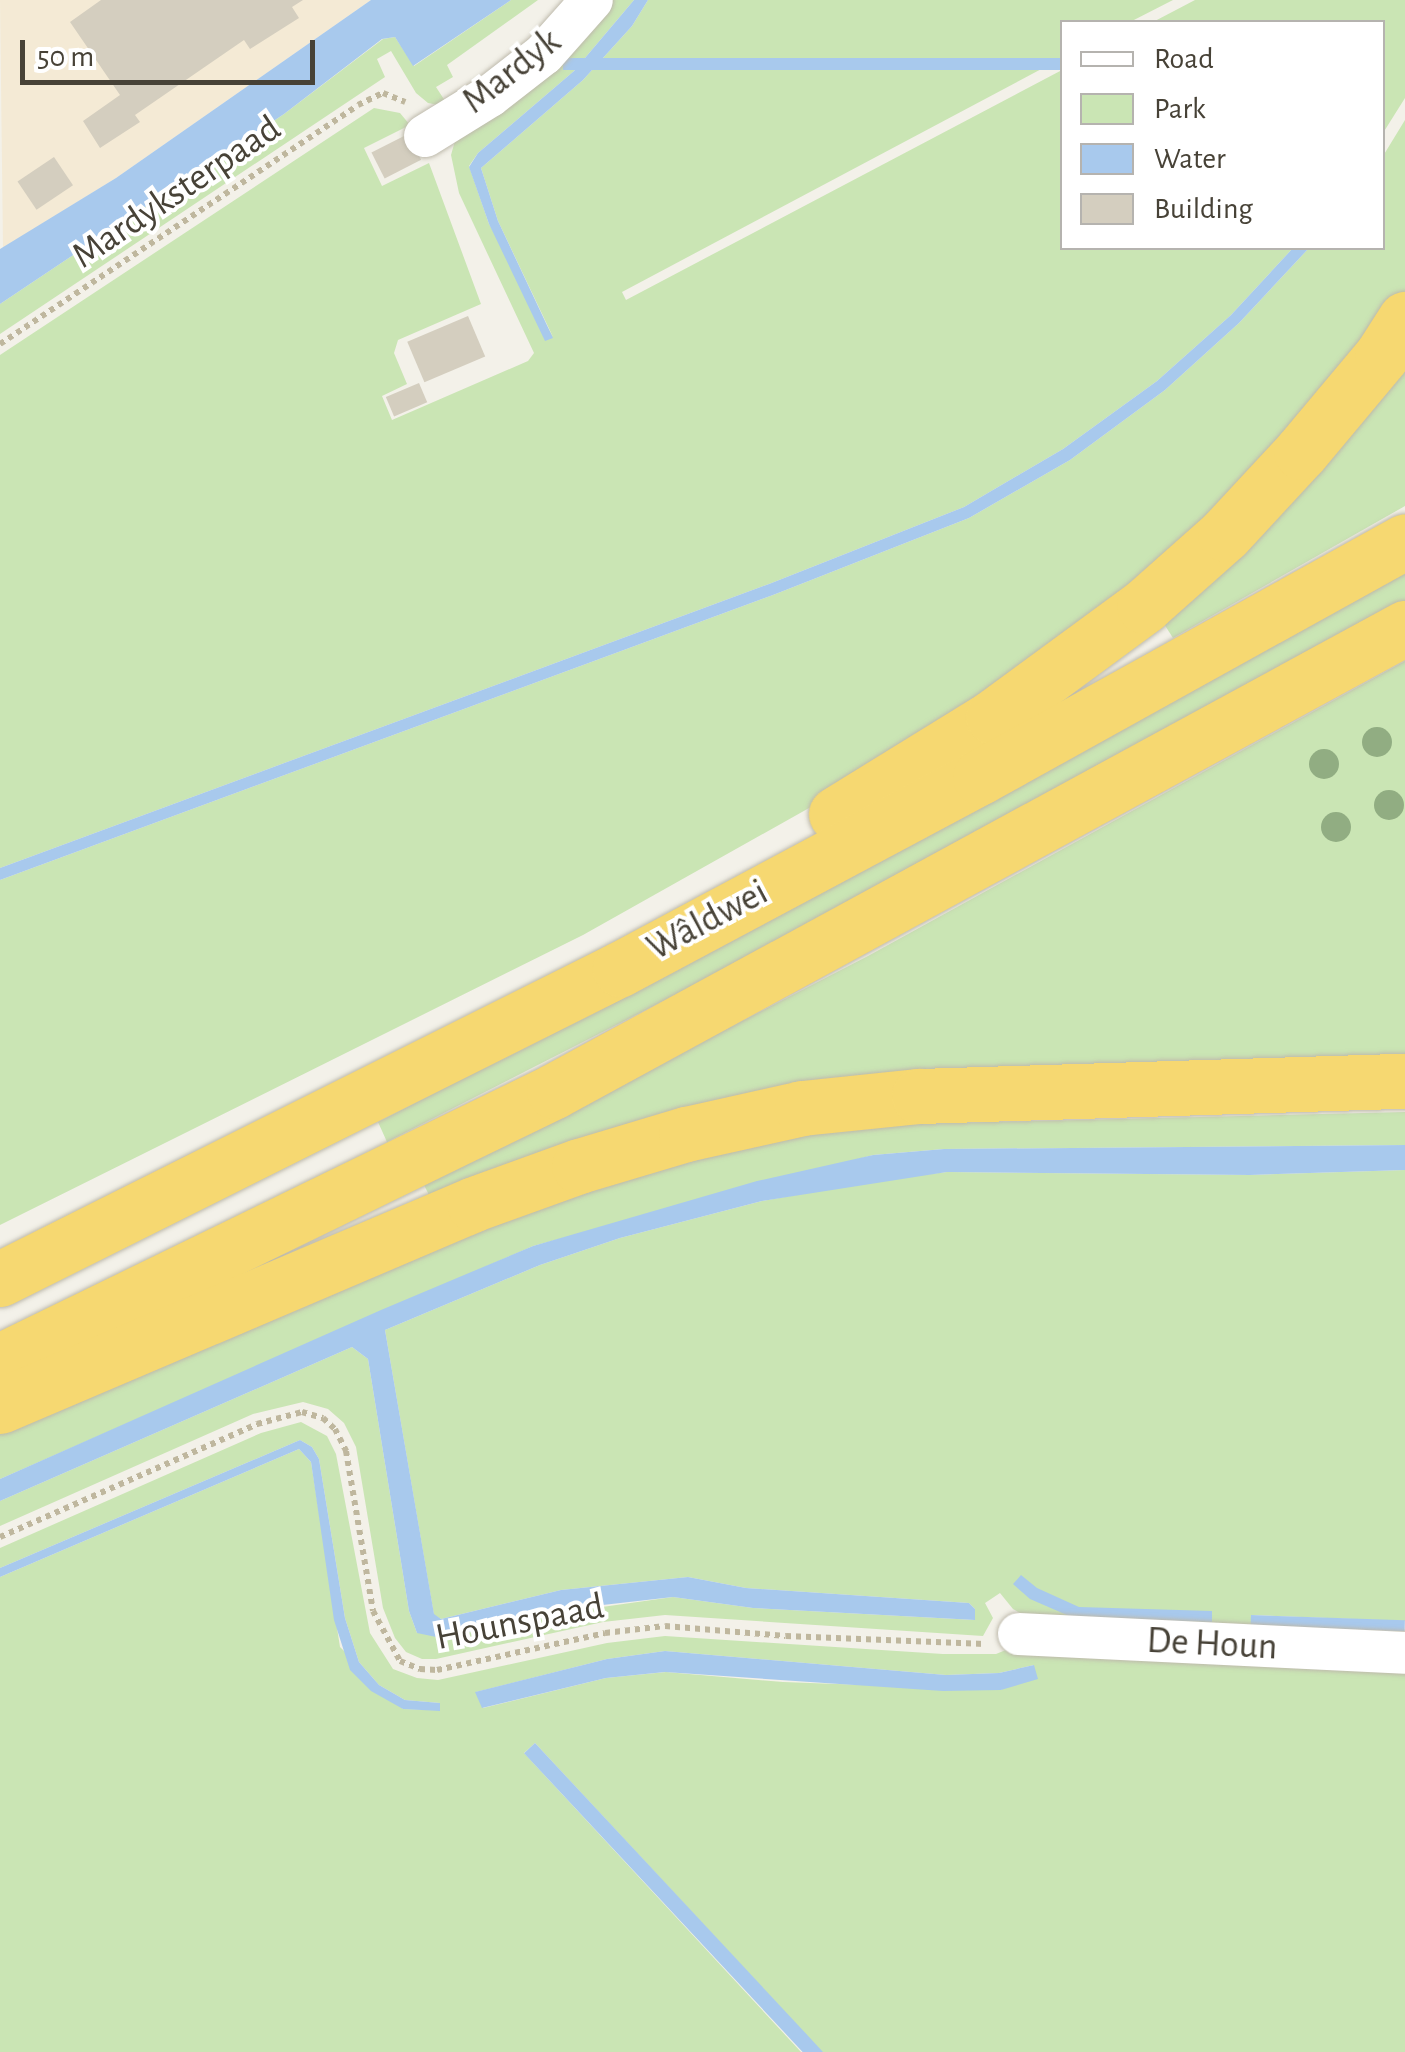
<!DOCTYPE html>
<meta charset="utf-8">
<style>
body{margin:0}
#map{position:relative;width:1405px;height:2052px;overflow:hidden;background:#f3f1e9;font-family:"Alegreya Sans",sans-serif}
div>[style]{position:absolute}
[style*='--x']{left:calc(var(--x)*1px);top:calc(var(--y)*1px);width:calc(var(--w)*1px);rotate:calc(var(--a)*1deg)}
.commercial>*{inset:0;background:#f4ead5}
.green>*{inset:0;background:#cae5b4}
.water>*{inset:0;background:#a8c9ed;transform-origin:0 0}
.building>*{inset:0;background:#d4cebf;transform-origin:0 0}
.path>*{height:6px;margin-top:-3px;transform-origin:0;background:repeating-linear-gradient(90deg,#bfb79e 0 5px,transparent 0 10px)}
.roads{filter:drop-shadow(0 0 2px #bebaac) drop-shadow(0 0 2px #bebaac)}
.minor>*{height:42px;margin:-21px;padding:0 21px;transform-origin:21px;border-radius:21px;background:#fff}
.highway>*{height:55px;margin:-27.5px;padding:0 27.5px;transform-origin:27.5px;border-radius:27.5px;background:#f6d871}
.trees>*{width:30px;height:30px;margin:-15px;border-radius:50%;background:#91ad82}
span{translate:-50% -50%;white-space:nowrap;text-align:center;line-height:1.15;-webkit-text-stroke:8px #fff;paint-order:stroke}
.street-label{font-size:38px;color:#474237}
.legend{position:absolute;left:1060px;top:20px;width:325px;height:230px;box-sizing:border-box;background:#fff;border:2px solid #b5b3af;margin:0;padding:12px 18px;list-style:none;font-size:30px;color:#474237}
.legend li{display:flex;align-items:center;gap:20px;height:50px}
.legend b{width:50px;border:2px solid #b5b3af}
.scale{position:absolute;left:20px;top:40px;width:295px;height:45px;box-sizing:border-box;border:5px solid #474237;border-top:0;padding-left:12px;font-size:30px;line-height:35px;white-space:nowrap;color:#474237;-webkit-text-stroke:8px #fff;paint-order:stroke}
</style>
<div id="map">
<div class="commercial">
<div style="clip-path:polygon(0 0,371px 0,116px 178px,3px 248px)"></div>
</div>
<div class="green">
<div style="clip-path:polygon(511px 0,538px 0,447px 65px,453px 77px,436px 87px,449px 107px,428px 103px,416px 93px,391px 51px,377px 59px,385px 77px,0 334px,0 304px,284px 114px,383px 39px,395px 37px,414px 66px)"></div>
<div style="clip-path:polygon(602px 0,634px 0,574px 71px,478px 153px,469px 166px,489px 224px,553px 337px,498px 221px,481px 168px,583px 80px,632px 26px,648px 0,1173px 0,1130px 22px,1062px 22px,1062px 58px,622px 292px,626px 300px,1062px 70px,1062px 248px,1293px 248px,1231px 315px,1157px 381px,1063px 449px,964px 507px,769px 584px,0 868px,0 355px,374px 108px,400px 113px,410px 125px,364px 148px,382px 186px,429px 163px,481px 304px,398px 340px,394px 353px,407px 384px,382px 396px,392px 420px,528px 361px,534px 353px,459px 193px,451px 155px,455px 141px)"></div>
<div style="clip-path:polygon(1195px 0,1405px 0,1405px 98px,1383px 133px,1382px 22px,1153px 22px)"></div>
<div style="clip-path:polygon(1405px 120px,1405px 292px,1215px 523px,914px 749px,583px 935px,0 1225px,0 880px,773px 595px,969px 518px,1070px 460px,1165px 390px,1239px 323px,1309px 248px,1382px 248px,1383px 156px)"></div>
<div style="clip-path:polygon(1405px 339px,1405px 506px,1173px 638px,1157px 613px)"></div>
<div style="clip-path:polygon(1405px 570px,1405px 601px,775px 944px,387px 1142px,378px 1122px,765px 923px)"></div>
<div style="clip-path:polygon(1405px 661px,1405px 1063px,1061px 1065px,434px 1205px,424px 1185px,868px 956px)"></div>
<div style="clip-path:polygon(1405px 1112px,1405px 1145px,944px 1149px,873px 1155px,533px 1246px,0 1479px,0 1425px,584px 1186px,773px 1138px,866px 1125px)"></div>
<div style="clip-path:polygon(1405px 1170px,1405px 1621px,1252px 1615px,1251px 1626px,1405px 1632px,1405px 1645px,1036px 1622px,1013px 1609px,1000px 1593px,985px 1603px,993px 1618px,983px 1636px,665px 1615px,603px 1622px,436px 1659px,422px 1659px,406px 1652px,395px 1638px,383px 1608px,356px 1447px,344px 1423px,328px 1409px,303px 1402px,253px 1414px,0 1526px,0 1501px,352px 1347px,368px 1359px,409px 1611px,417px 1633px,673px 1597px,753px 1608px,975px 1620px,975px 1609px,969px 1603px,746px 1588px,688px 1577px,561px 1590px,441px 1619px,434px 1615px,385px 1330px,540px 1265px,620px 1238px,762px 1201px,881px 1180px,947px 1172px,1250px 1175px)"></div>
<div style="clip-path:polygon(evenodd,301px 1422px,327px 1436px,336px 1454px,370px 1633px,393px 1669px,417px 1678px,438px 1680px,607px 1643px,665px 1636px,943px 1654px,996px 1654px,1023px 1643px,1405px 1661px,1405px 2052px,822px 2052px,535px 1743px,524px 1753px,801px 2052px,0 2052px,0 1577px,299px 1449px,311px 1462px,340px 1647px,403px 1709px,440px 1710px,440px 1703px,405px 1700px,379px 1685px,359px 1662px,345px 1618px,319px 1459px,312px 1447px,300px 1440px,0 1568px,0 1548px,261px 1433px,301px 1422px,665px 1651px,946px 1675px,999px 1673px,1034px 1665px,1001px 1690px,783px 1682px,666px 1672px,606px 1678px,483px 1708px,476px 1692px,607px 1659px,665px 1651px)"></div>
</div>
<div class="water">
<div style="clip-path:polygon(371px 0,511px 0,413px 66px,395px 37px,382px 39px,284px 114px,0 304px,0 249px,116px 178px)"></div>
<div style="clip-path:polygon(634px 0,648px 0,632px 26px,583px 80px,481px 168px,498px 221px,553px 338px,545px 341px,489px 224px,469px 167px,478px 153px,574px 71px)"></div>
<div style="left:1062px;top:58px;width:12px;height:499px;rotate:90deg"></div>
<div style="clip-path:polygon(1293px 248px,1309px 248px,1239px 323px,1165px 390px,1070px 460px,969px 518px,773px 595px,0 880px,0 868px,769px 584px,964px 507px,1063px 449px,1157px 381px,1231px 315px)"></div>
<div style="clip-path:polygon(1405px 1145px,1405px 1170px,1250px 1175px,947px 1172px,762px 1201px,620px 1238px,540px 1265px,385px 1330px,434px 1614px,441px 1619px,561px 1590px,688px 1577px,746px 1588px,969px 1603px,975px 1609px,975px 1620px,753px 1608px,673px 1597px,585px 1607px,441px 1638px,417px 1633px,409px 1611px,368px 1359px,352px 1347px,0 1501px,0 1479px,381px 1310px,533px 1246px,757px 1181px,873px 1155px,944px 1149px)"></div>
<div style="clip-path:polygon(300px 1440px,312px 1447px,319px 1459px,345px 1618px,359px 1662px,379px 1685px,405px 1700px,440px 1703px,440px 1711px,403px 1709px,371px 1691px,350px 1670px,334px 1620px,311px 1462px,299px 1449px,0 1577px,0 1568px)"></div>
<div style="clip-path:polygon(1021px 1575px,1037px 1588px,1079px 1607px,1212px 1611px,1212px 1622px,1076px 1619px,1030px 1599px,1013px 1584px)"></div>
<div style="left:1251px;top:1615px;width:154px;height:11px;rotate:2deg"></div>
<div style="clip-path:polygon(665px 1651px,946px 1675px,999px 1673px,1034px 1665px,1038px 1679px,1001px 1690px,943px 1691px,665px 1672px,606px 1678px,482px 1708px,475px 1692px,607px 1659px)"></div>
<div style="left:535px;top:1743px;width:422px;height:15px;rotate:47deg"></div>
</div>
<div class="building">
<div style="clip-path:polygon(101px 0,303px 0,292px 7px,299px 18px,250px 49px,244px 40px,135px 115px,140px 122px,100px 148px,83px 121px,120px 95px,70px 22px)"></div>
<div style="left:408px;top:134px;width:29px;height:41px;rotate:63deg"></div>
<div style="left:54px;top:157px;width:34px;height:44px;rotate:56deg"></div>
<div style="left:468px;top:316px;width:44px;height:66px;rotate:67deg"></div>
<div style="left:419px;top:383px;width:21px;height:36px;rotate:67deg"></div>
</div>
<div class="path">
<div style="--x:0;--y:344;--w:430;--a:-33.7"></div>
<div style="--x:358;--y:105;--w:28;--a:-26"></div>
<div style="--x:383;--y:93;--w:24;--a:22"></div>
<div style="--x:0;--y:1537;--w:281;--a:-23.7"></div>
<div style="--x:257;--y:1424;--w:47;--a:-14.9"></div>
<div style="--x:302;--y:1412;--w:22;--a:16"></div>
<div style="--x:323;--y:1418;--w:16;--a:43"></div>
<div style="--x:335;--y:1429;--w:25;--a:63"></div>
<div style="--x:346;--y:1451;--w:162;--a:80.4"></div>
<div style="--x:373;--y:1611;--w:57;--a:61.6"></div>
<div style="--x:400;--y:1661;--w:22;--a:22"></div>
<div style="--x:420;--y:1669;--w:17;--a:3"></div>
<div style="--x:437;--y:1670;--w:172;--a:-12.4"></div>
<div style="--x:605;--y:1633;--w:60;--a:-6.7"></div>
<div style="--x:665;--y:1626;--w:121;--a:4.7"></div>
<div style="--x:786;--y:1636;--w:199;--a:2.3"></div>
</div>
<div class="roads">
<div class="minor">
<div style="--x:425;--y:136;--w:76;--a:-31.6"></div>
<div style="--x:490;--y:96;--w:68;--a:-37.9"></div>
<div style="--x:544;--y:54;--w:72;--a:-48.4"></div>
<div style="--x:1019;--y:1634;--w:386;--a:2.8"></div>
</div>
<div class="highway">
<div style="--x:836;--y:814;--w:185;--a:-31.7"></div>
<div style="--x:993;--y:717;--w:187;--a:-36.3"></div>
<div style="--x:1144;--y:606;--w:108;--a:-41.6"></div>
<div style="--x:1225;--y:534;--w:112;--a:-47.2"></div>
<div style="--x:1301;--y:452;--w:126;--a:-50.1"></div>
<div style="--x:1382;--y:355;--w:43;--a:-57.4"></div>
<div style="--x:0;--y:1279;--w:693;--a:-26.57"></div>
<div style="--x:620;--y:969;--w:408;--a:-28.1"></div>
<div style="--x:980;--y:777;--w:486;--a:-29"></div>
<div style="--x:0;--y:1361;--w:616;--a:-25.98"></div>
<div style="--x:554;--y:1091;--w:969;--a:-28.55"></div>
<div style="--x:0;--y:1406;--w:515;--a:-23.08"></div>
<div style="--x:474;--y:1204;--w:112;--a:-19.9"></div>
<div style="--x:579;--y:1166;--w:112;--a:-16.7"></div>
<div style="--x:686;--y:1134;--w:119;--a:-12.6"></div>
<div style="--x:802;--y:1108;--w:118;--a:-5.9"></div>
<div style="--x:919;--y:1096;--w:486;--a:-1.8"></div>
</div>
</div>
<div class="trees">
<div style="left:1377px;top:742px"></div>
<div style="left:1324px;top:764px"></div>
<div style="left:1389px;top:805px"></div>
<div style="left:1336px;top:827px"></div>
</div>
<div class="street-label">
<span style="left:512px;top:72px;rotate:-38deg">Mardyk</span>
<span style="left:177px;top:193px;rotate:-34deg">Mardyksterpaad</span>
<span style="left:708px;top:921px;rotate:-28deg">Wâldwei</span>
<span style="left:520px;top:1623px;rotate:-11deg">Hounspaad</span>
<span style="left:1212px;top:1645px;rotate:3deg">De Houn</span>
</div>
<ul class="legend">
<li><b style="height:12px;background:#fff"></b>Road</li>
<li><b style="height:28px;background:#cae5b4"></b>Park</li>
<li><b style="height:28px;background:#a8c9ed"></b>Water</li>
<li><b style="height:28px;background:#d4cebf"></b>Building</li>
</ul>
<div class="scale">50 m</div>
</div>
